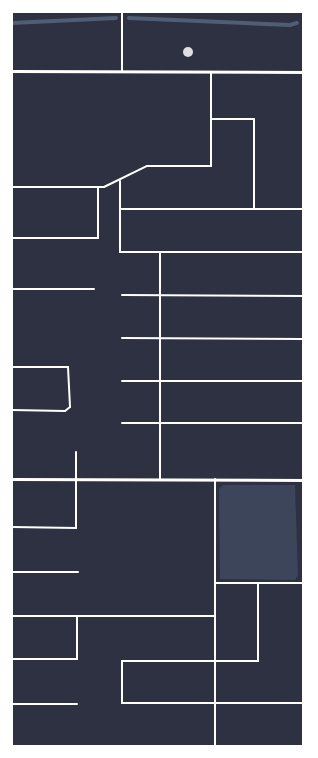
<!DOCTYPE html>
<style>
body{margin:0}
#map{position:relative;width:318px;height:758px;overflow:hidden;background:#2d3142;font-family:"Crimson Pro",serif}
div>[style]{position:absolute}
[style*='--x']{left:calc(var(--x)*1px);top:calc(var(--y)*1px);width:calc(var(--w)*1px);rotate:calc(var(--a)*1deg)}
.green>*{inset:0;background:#3c4559}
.canal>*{height:3.5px;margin:-1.75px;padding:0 1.75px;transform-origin:1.75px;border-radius:1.75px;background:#4f5d75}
.building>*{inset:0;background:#e0e0e3}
.round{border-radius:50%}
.minor>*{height:2px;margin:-1px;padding:0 1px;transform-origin:1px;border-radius:1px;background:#fff}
.tertiary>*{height:2.5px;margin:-1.25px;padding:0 1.25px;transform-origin:1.25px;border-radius:1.25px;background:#fff}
span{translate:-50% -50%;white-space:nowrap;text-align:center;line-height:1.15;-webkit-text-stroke:4px #fff;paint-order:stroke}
.frame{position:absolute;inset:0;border:13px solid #fff;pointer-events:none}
</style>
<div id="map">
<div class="green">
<div style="clip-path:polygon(223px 485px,295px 485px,298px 576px,295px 580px,220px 579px,219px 489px)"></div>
</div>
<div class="canal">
<div style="--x:129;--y:18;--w:161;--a:2.5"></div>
<div style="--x:290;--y:25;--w:7;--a:-16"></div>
<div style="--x:12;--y:23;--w:104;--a:-2.8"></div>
</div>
<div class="building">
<div class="round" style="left:183px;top:47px;width:10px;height:10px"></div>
</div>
<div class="minor">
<div style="--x:122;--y:12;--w:60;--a:90"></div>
<div style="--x:211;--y:119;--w:43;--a:0"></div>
<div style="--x:254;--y:119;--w:90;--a:90"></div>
<div style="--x:120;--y:181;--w:71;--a:90"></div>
<div style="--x:120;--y:252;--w:186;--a:0"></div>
<div style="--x:12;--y:187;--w:92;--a:0"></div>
<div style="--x:104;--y:187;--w:48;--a:-26"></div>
<div style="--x:147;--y:166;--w:64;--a:0"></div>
<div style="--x:211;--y:166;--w:94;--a:-90"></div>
<div style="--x:120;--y:209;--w:183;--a:0"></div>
<div style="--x:12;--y:238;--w:86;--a:0"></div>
<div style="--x:98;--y:238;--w:51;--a:-90"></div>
<div style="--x:12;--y:289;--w:82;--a:0"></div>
<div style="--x:122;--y:295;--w:184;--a:0.3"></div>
<div style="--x:122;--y:338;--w:181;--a:0.3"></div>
<div style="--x:12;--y:367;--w:56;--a:0"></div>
<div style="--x:68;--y:367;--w:40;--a:87.1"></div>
<div style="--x:70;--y:407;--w:6;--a:141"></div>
<div style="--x:65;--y:411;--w:53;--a:-178.9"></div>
<div style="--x:122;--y:381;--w:181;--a:0"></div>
<div style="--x:122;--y:423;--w:181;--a:0"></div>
<div style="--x:160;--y:479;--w:227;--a:-90"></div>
<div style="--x:12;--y:527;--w:64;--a:0.9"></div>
<div style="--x:76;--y:528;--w:76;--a:-90"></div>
<div style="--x:12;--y:572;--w:66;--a:0"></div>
<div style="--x:215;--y:583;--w:91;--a:0"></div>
<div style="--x:258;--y:583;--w:78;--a:90"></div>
<div style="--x:258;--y:661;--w:136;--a:180"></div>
<div style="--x:122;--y:661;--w:42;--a:90"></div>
<div style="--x:122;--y:703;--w:181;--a:0"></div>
<div style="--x:12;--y:616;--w:203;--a:0"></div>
<div style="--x:12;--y:659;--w:65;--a:0"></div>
<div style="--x:77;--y:659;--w:43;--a:-90"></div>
<div style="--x:12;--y:704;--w:65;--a:0"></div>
<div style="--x:215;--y:746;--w:267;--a:-90"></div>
</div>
<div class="tertiary">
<div style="--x:12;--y:71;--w:294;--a:0.2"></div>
<div style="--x:12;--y:479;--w:294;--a:0.2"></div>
<div style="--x:303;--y:746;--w:734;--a:-90"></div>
</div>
<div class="frame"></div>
</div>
